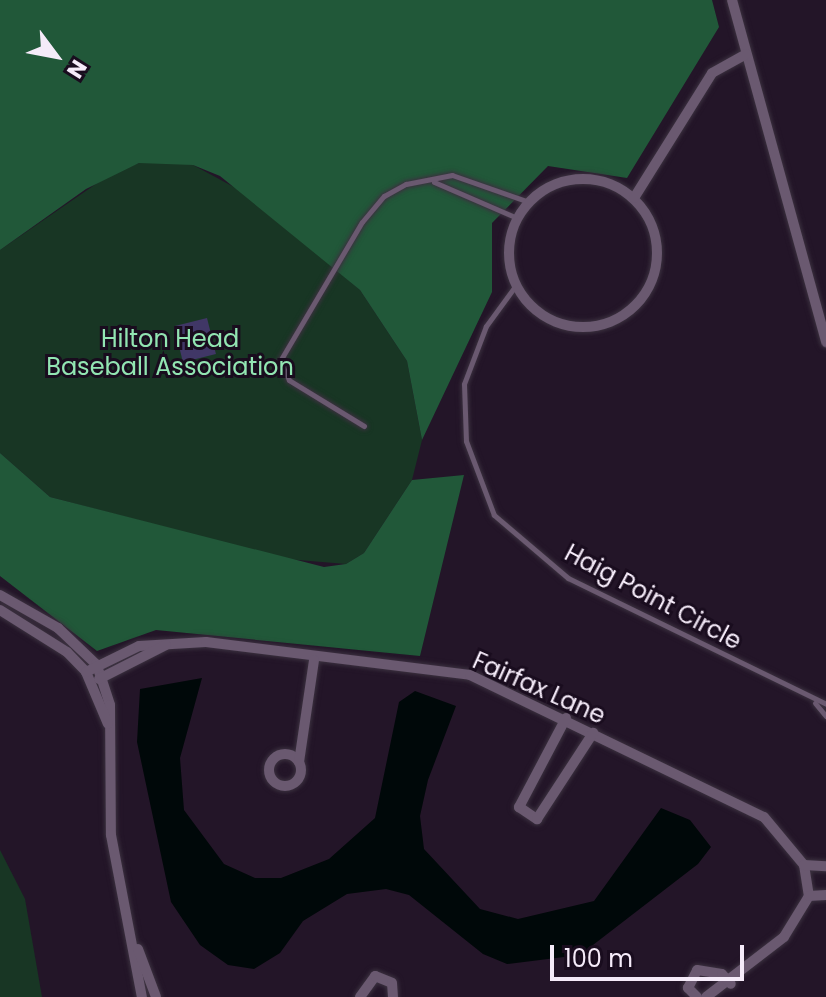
<!DOCTYPE html>
<style>
body{margin:0}
#map{position:relative;width:826px;height:997px;overflow:hidden;background:#231528;font-family:Poppins,sans-serif}
div>[style]{position:absolute}
[style*='--x']{left:calc(var(--x)*1px);top:calc(var(--y)*1px);width:calc(var(--w)*1px);rotate:calc(var(--a)*1deg)}
.green>*{inset:0;background:#183624}
.forest>*{inset:0;background:#215839}
.water>*{inset:0;background:#000809}
.building>*{inset:0;background:#403766;transform-origin:0 0}
.roads{filter:drop-shadow(0 0 2px #3b313f) drop-shadow(0 0 2px #3b313f)}
.lane>*{height:5px;margin:-2.5px;padding:0 2.5px;transform-origin:2.5px;border-radius:2.5px;background:#6a5970}
.street>*{height:10px;margin:-5px;padding:0 5px;transform-origin:5px;border-radius:5px;background:#6a5970}
.street>.ring{margin:-5px;padding:0;box-sizing:content-box;background:none;border:10px solid #6a5970;border-radius:50%}
span{translate:-50% -50%;white-space:nowrap;text-align:center;line-height:1.15;-webkit-text-stroke:6px #190c1e;paint-order:stroke}
.park-label{font-size:24px;color:#92e5b2}
.street-label{font-size:24px;color:#f5ebf9}
.north{position:absolute;left:16px;top:16px;width:80px;height:80px;-webkit-text-stroke:6px #190c1e;paint-order:stroke;rotate:122deg;font-size:22px;font-weight:700;line-height:32px;text-align:center;color:#f5ebf9}
.north::after{content:'';display:block;margin:auto;width:28px;height:36px;background:#f5ebf9;clip-path:polygon(50% 0,100% 100%,50% 72%,0 100%)}
.scale{position:absolute;left:550px;top:945px;width:194px;height:36px;box-sizing:border-box;border:4px solid #f5ebf9;border-top:0;padding-left:10px;font-size:24px;line-height:28px;white-space:nowrap;color:#f5ebf9;-webkit-text-stroke:6px #190c1e;paint-order:stroke}
</style>
<div id="map">
<div class="green">
<div style="clip-path:polygon(167px 161px,193px 165px,245px 193px,360px 290px,407px 361px,422px 440px,412px 480px,364px 553px,346px 564px,286px 559px,50px 497px,0 453px,0 250px,109px 175px,139px 163px)"></div>
<div style="clip-path:polygon(0 850px,25px 899px,42px 997px,0 997px)"></div>
</div>
<div class="forest">
<div style="clip-path:polygon(0 0,712px 0,719px 27px,627px 178px,548px 166px,492px 223px,492px 292px,422px 440px,407px 361px,360px 290px,220px 176px,193px 165px,139px 163px,86px 189px,0 250px)"></div>
<div style="clip-path:polygon(0 453px,50px 497px,324px 567px,346px 564px,364px 553px,412px 480px,464px 475px,420px 656px,156px 630px,97px 651px,0 576px)"></div>
</div>
<div class="water">
<div style="clip-path:polygon(202px 678px,180px 758px,184px 810px,224px 864px,255px 878px,281px 878px,329px 859px,375px 818px,399px 702px,415px 691px,456px 706px,428px 780px,420px 816px,424px 849px,480px 909px,518px 919px,594px 901px,661px 808px,690px 820px,711px 847px,698px 864px,580px 955px,507px 964px,483px 954px,409px 895px,386px 889px,347px 894px,303px 921px,280px 953px,254px 969px,228px 965px,200px 945px,171px 902px,137px 742px,140px 689px)"></div>
</div>
<div class="building">
<div style="left:207px;top:318px;width:37px;height:34px;rotate:76deg"></div>
</div>
<div class="roads">
<div class="lane">
<div style="--x:434;--y:182;--w:90;--a:23.4"></div>
<div style="--x:516;--y:285;--w:51;--a:126.2"></div>
<div style="--x:486;--y:326;--w:62;--a:110.8"></div>
<div style="--x:464;--y:384;--w:57;--a:88"></div>
<div style="--x:466;--y:441;--w:79;--a:69.3"></div>
<div style="--x:494;--y:515;--w:97;--a:40.4"></div>
<div style="--x:568;--y:578;--w:287;--a:26"></div>
<div style="--x:364;--y:426;--w:88;--a:-148.5"></div>
<div style="--x:289;--y:380;--w:21;--a:-115"></div>
<div style="--x:280;--y:361;--w:161;--a:-59.5"></div>
<div style="--x:362;--y:222;--w:34;--a:-50"></div>
<div style="--x:384;--y:196;--w:25;--a:-29"></div>
<div style="--x:406;--y:184;--w:47;--a:-11.1"></div>
<div style="--x:452;--y:175;--w:82;--a:19.3"></div>
<div style="--x:815;--y:703;--w:17;--a:50"></div>
</div>
<div class="street">
<div style="--x:732;--y:0;--w:355;--a:74.6"></div>
<div class="ring" style="left:509px;top:179px;width:138px;height:138px"></div>
<div style="--x:634;--y:198;--w:147;--a:-58"></div>
<div style="--x:712;--y:73;--w:39;--a:-29"></div>
<div style="--x:0;--y:595;--w:67;--a:29.6"></div>
<div style="--x:58;--y:628;--w:52;--a:43.5"></div>
<div style="--x:96;--y:664;--w:14;--a:69"></div>
<div style="--x:101;--y:677;--w:29;--a:72"></div>
<div style="--x:110;--y:705;--w:130;--a:89.6"></div>
<div style="--x:111;--y:835;--w:165;--a:79.2"></div>
<div style="--x:0;--y:610;--w:79;--a:32.1"></div>
<div style="--x:67;--y:652;--w:28;--a:46"></div>
<div style="--x:86;--y:672;--w:56;--a:67.1"></div>
<div style="--x:86;--y:672;--w:59;--a:-26.1"></div>
<div style="--x:139;--y:646;--w:67;--a:-3.4"></div>
<div style="--x:206;--y:642;--w:266;--a:7.1"></div>
<div style="--x:470;--y:675;--w:326;--a:25.8"></div>
<div style="--x:764;--y:817;--w:62;--a:50.2"></div>
<div style="--x:804;--y:865;--w:31;--a:81"></div>
<div style="--x:809;--y:896;--w:48;--a:121.4"></div>
<div style="--x:784;--y:937;--w:98;--a:142.4"></div>
<div style="--x:99;--y:679;--w:75;--a:-26.9"></div>
<div style="--x:566;--y:718;--w:101;--a:117.8"></div>
<div style="--x:519;--y:807;--w:22;--a:34"></div>
<div style="--x:537;--y:819;--w:103;--a:-56.9"></div>
<div class="ring" style="left:269px;top:754px;width:22px;height:22px"></div>
<div style="--x:299;--y:762;--w:103;--a:-81.6"></div>
<div style="--x:804;--y:865;--w:22;--a:3"></div>
<div style="--x:809;--y:896;--w:17;--a:-3"></div>
<div style="--x:138;--y:949;--w:51;--a:69.4"></div>
<div style="--x:360;--y:997;--w:26;--a:-54"></div>
<div style="--x:375;--y:976;--w:18;--a:22"></div>
<div style="--x:392;--y:983;--w:14;--a:86"></div>
<div style="--x:697;--y:997;--w:13;--a:-135"></div>
<div style="--x:688;--y:988;--w:20;--a:-63"></div>
<div style="--x:697;--y:970;--w:25;--a:9"></div>
<div style="--x:722;--y:974;--w:13;--a:48"></div>
</div>
</div>
<div class="park-label">
<span style="left:170px;top:353px">Hilton Head<br>Baseball Association</span>
</div>
<div class="street-label">
<span style="left:653px;top:597px;rotate:28deg">Haig Point Circle</span>
<span style="left:539px;top:688px;rotate:24deg">Fairfax Lane</span>
</div>
<div class="north">N</div>
<div class="scale">100 m</div>
</div>
